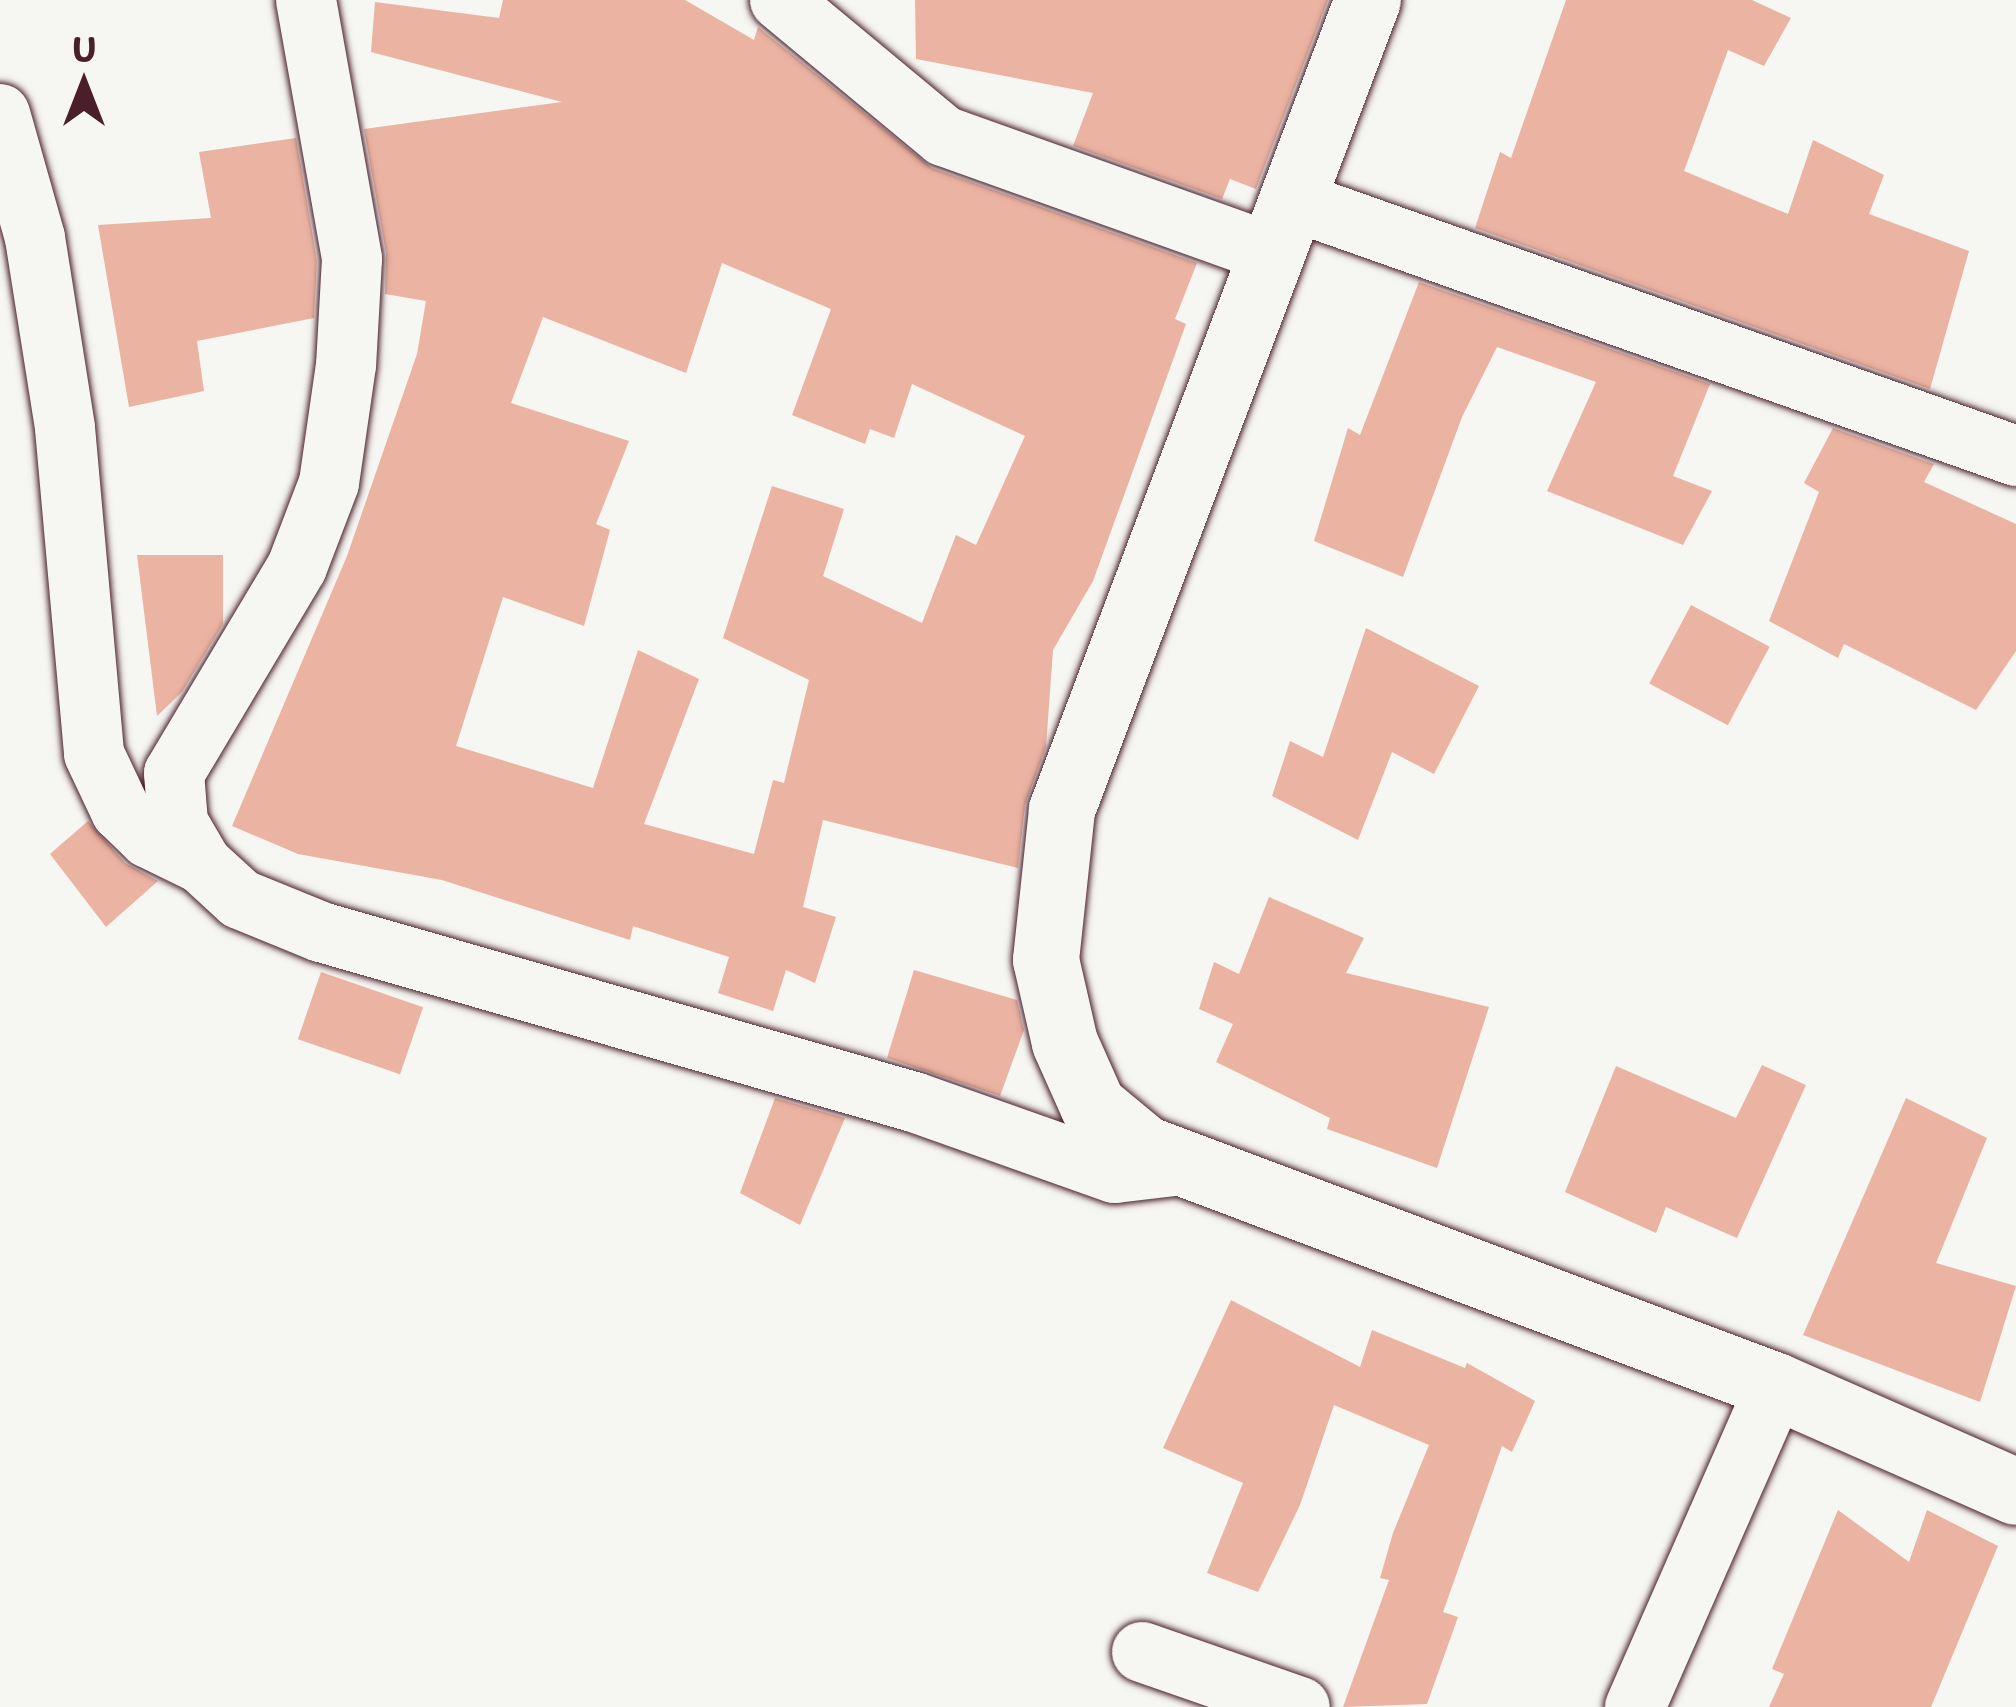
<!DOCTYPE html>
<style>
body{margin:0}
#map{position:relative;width:2016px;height:1707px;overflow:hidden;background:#f6f6f2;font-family:"Playpen Sans",sans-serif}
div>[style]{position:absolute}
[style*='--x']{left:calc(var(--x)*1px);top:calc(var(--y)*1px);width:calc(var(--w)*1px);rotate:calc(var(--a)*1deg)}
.building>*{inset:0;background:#ebb3a2;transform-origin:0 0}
.roads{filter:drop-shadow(0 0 3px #4a1f2b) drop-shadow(0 0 3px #4a1f2b)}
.minor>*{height:60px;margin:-30px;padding:0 30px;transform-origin:30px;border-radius:30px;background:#f6f6f2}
.major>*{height:66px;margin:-33px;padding:0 33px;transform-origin:33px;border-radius:33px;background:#f6f6f2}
span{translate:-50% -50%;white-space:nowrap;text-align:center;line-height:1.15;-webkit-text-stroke:9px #f6f6f2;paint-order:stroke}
.north{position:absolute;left:24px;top:24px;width:120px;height:120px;-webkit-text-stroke:9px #f6f6f2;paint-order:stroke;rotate:0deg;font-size:33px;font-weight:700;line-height:48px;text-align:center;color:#4a1f2b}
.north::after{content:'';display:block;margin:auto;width:42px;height:54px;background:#4a1f2b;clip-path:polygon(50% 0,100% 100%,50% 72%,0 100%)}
</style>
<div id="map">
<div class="building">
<div style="clip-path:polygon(evenodd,503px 0,685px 0,754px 40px,758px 27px,932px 168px,1197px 263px,1175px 319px,1186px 324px,1093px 581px,1053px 650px,1046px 747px,1025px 805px,1018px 868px,823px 820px,803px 907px,836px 917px,815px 983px,786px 970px,773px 1011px,718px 993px,729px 957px,633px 926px,630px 940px,442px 880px,298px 854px,232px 826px,347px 556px,417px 354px,426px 301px,385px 294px,386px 253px,364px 129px,562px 102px,371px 52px,375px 2px,499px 18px,503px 0,722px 263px,831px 309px,792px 415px,865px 444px,870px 429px,894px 438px,912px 384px,1025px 436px,976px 545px,956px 535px,922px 623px,823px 576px,844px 509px,772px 486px,723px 638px,809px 680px,784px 783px,773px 780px,754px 854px,644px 824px,699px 679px,638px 650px,593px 788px,456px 746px,503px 597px,584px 626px,610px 530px,596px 524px,629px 441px,511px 403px,543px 317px,686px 373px,722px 263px)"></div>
<div style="clip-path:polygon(915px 0,1328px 0,1256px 189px,1230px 179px,1222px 199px,1073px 146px,1093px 93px,916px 59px)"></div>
<div style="clip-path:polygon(1566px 0,1752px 0,1791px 18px,1764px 66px,1728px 50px,1684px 171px,1788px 214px,1813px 140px,1884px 175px,1869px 214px,1969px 251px,1930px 389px,1475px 228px,1500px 152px,1511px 158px)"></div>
<div style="clip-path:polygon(296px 138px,317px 261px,314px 318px,197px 341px,204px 391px,129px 407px,98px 225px,211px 218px,199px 152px)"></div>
<div style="clip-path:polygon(1419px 282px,1710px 384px,1673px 476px,1712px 491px,1683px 545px,1547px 491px,1596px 382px,1497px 347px,1462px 417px,1403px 577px,1314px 541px,1348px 428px,1360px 435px)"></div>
<div style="clip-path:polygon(1833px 428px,1934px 464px,1924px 482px,2016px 524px,2016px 651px,1976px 710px,1844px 644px,1838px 658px,1769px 621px,1819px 492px,1804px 483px)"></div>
<div style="clip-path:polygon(137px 555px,223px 555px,223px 624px,182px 692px,157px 716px)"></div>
<div style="left:1691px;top:605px;width:89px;height:89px;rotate:28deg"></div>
<div style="clip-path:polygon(1366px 628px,1479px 686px,1434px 774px,1392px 752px,1358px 840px,1272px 796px,1290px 741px,1323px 757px)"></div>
<div style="clip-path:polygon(88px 821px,125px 863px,158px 881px,106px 927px,50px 854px)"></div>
<div style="clip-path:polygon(1269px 897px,1364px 938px,1346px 973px,1489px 1007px,1437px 1168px,1327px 1129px,1330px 1118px,1216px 1062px,1233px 1024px,1199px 1009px,1214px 962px,1239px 974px)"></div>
<div style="clip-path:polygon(914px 970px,1017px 1000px,1024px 1030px,1000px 1096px,887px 1058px)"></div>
<div style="left:321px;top:972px;width:108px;height:71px;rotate:19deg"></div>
<div style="clip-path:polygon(1762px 1065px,1806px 1085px,1737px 1238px,1666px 1207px,1656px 1233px,1565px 1192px,1616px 1066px,1736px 1118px)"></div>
<div style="clip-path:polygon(775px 1098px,845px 1118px,800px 1225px,740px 1193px)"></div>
<div style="clip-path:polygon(1906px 1098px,1987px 1138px,1936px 1263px,2016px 1286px,1980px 1402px,1803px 1335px)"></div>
<div style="clip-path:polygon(1231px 1300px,1360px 1367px,1372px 1330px,1465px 1368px,1467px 1363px,1535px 1401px,1512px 1452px,1502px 1446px,1443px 1612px,1458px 1617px,1427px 1704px,1343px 1707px,1389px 1580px,1380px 1578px,1393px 1533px,1429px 1445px,1334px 1405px,1300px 1505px,1258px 1592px,1207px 1573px,1243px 1483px,1163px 1448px)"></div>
<div style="clip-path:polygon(1838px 1510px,1909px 1562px,1927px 1510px,1998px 1546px,1931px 1707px,1769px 1707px,1784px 1674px,1772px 1669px)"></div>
</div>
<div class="roads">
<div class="minor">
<div style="--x:306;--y:0;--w:263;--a:79.9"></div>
<div style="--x:352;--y:259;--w:106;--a:93.2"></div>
<div style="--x:346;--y:365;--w:119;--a:98.2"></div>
<div style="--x:329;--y:483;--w:90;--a:110.9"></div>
<div style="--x:297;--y:567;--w:240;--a:120.8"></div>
<div style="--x:174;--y:773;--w:50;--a:85.4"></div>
<div style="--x:178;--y:823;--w:48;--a:59.7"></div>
<div style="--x:202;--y:864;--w:52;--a:42.6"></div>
<div style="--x:240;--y:899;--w:87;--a:22.2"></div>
<div style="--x:321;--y:932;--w:617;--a:16"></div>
<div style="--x:914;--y:1102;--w:213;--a:19.5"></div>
<div style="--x:1115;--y:1173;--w:68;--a:-6.7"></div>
<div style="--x:780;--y:0;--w:213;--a:39.7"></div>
<div style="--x:944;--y:136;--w:350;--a:19.7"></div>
<div style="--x:0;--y:114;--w:129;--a:74.2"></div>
<div style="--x:35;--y:238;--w:192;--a:81"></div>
<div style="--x:65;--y:428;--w:327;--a:84.9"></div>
<div style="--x:94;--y:754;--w:63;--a:64.7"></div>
<div style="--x:121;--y:811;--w:39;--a:44"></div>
<div style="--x:149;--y:838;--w:59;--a:26.1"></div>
<div style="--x:1294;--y:201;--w:766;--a:19.45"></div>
<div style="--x:1142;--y:1652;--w:167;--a:19.2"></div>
<div style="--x:1635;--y:1707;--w:351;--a:-66.3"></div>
</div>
<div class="major">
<div style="--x:1368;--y:0;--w:866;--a:110.7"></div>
<div style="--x:1062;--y:810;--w:151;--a:96.1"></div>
<div style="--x:1046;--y:960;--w:85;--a:77.1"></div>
<div style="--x:1065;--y:1043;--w:69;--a:66"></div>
<div style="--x:1093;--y:1106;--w:67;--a:39.6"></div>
<div style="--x:1145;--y:1149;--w:674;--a:20.59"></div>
<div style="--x:1776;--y:1386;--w:262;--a:23.8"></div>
</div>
</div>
<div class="north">U</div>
</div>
